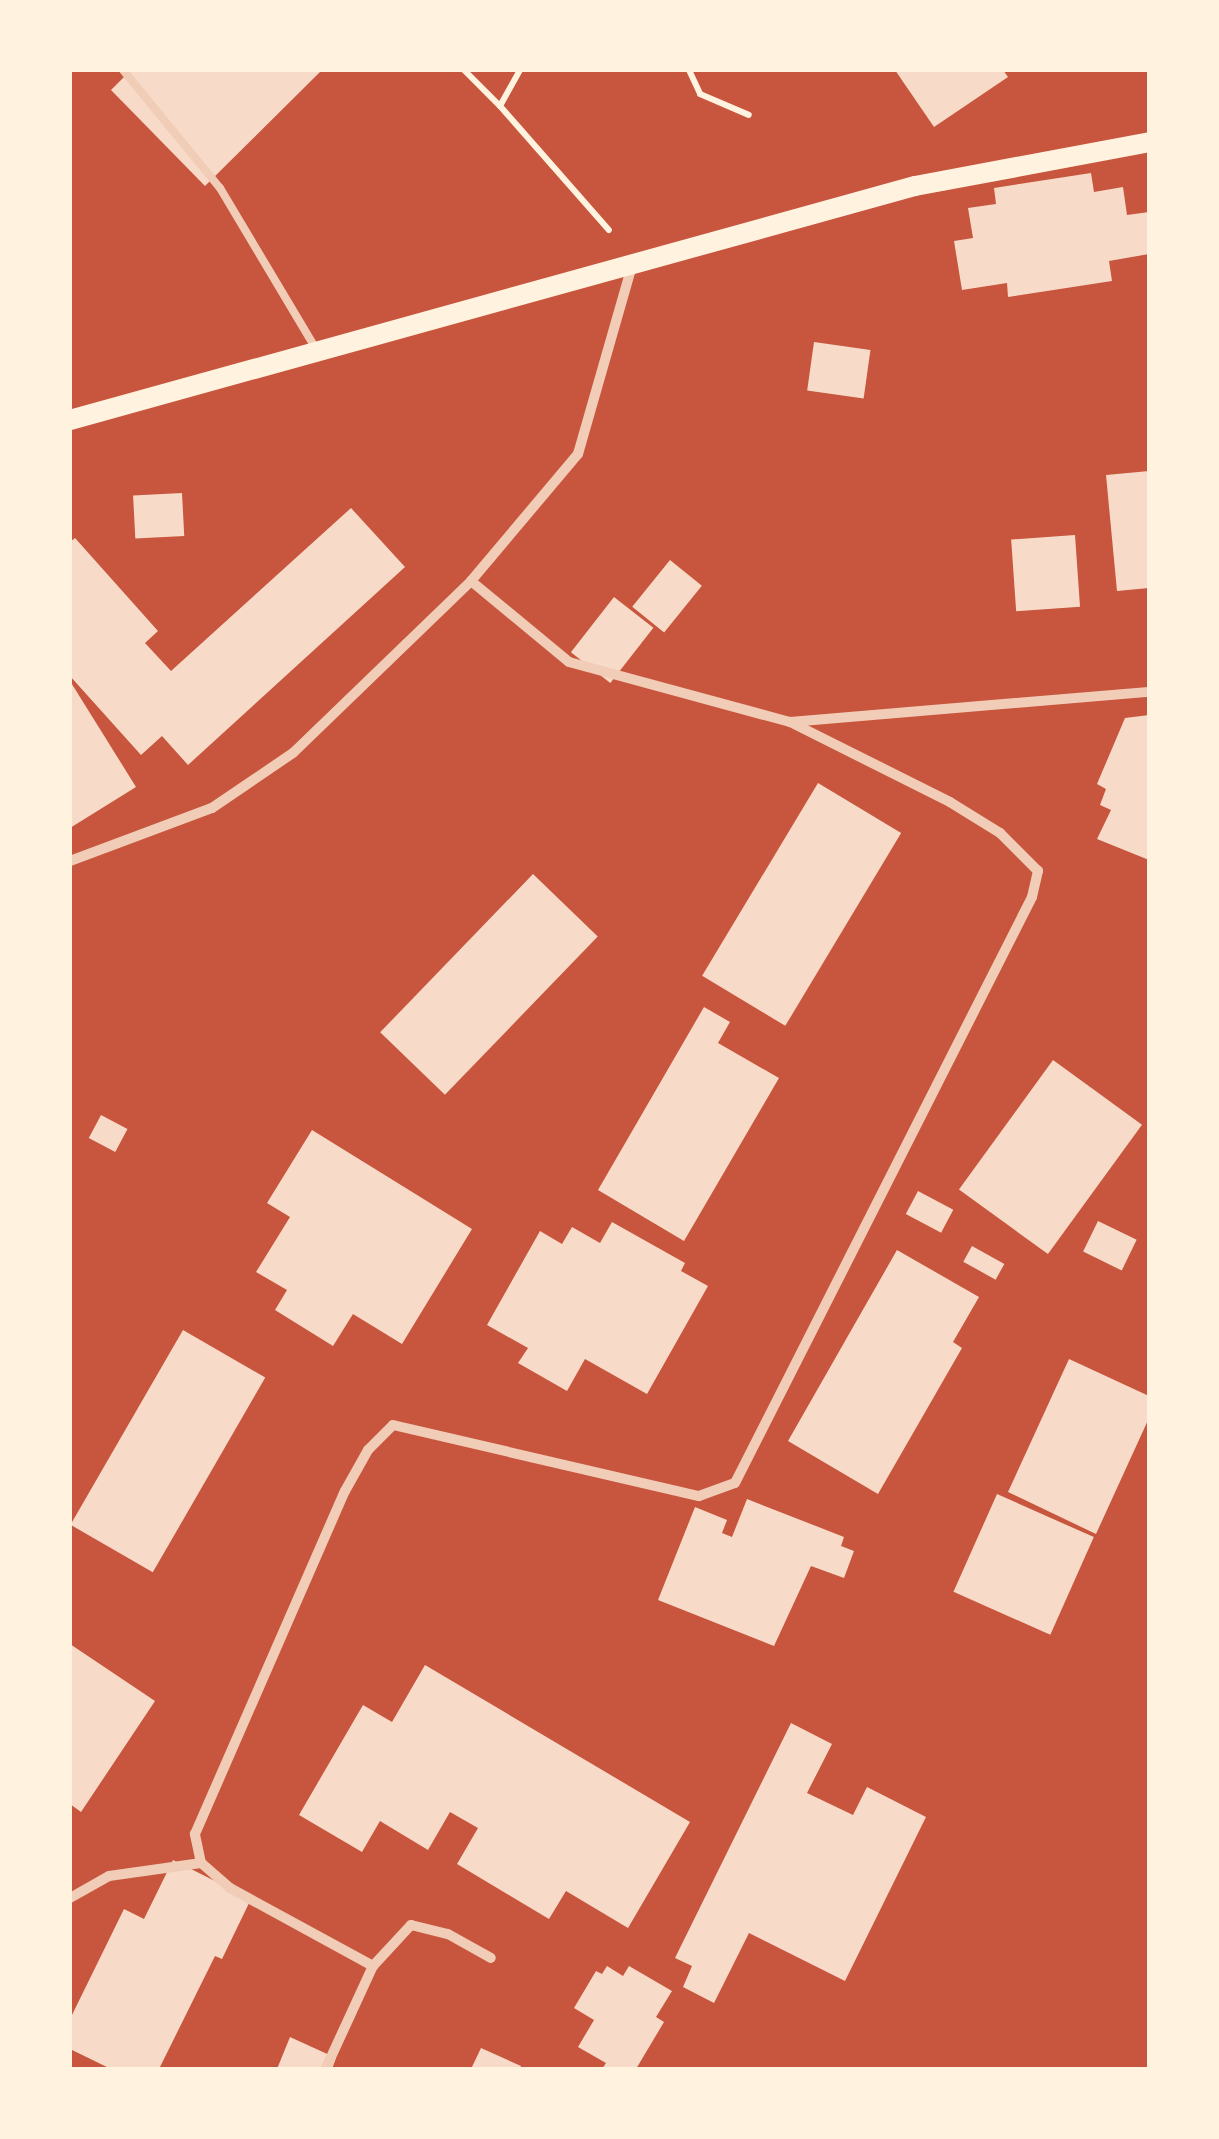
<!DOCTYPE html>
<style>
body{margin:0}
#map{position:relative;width:1219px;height:2139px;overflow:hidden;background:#c8553d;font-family:Bitter,serif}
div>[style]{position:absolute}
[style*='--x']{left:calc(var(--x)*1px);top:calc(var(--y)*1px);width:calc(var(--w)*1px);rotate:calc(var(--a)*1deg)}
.building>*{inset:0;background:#f7dbc8;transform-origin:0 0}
.path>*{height:6px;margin:-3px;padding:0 3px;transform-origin:3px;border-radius:3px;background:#fff3e0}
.service>*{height:8px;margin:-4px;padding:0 4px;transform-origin:4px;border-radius:4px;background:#f1ccb7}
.minor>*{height:10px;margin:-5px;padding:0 5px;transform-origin:5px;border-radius:5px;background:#f1ccb7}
.secondary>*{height:20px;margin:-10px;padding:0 10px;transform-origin:10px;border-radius:10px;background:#fff3e0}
span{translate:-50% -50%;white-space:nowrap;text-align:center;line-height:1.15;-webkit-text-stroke:10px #fff3e0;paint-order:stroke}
.frame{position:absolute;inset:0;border:72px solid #fff3e0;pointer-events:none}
</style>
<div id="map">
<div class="building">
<div style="clip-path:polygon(131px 70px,322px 70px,205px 186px,111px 90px)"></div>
<div style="clip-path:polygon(895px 70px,1003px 70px,1008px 77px,934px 127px)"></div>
<div style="clip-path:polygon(1091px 173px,1094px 192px,1123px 187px,1127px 215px,1149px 212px,1149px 254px,1109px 261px,1112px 281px,1008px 297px,1007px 283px,962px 290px,954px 241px,973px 238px,968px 208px,996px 204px,994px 188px)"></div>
<div style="left:814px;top:342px;width:57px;height:49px;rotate:8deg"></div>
<div style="clip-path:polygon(1149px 471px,1149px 588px,1117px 591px,1106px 475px)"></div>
<div style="left:182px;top:493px;width:43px;height:49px;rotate:87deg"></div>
<div style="clip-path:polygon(351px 508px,405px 567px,188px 765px,162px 736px,141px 755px,70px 676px,70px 542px,75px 538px,158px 631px,145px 643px,171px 671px)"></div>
<div style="left:1075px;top:535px;width:72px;height:64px;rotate:86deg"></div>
<div style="left:670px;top:560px;width:41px;height:60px;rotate:39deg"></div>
<div style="left:614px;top:597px;width:50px;height:70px;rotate:38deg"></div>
<div style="clip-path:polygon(70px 681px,136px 787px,70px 828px)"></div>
<div style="clip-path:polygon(1149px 715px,1149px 860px,1097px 839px,1111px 810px,1100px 805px,1106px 789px,1097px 784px,1125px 718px)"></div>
<div style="left:818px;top:783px;width:97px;height:225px;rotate:31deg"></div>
<div style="left:533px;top:874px;width:90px;height:220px;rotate:44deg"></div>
<div style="clip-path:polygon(704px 1007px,730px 1022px,718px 1043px,779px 1078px,684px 1241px,598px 1190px)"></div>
<div style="left:1053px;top:1060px;width:110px;height:160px;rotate:36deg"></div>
<div style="left:101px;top:1115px;width:30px;height:26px;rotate:28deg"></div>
<div style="clip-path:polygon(312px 1130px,472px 1229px,402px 1344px,353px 1314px,333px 1346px,275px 1310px,287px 1290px,256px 1272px,290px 1217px,267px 1203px)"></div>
<div style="left:918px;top:1191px;width:40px;height:26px;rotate:28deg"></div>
<div style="left:1098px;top:1221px;width:43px;height:34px;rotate:26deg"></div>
<div style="clip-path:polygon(612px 1222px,685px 1263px,681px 1271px,708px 1286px,647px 1394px,585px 1359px,567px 1391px,518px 1363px,528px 1348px,487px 1325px,540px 1231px,562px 1244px,572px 1227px,600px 1243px)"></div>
<div style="left:972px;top:1246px;width:37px;height:18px;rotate:29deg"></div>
<div style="clip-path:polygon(897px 1250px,979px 1297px,953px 1342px,962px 1348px,878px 1494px,788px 1441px)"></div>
<div style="left:183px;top:1330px;width:95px;height:225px;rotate:30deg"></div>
<div style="clip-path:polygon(1069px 1359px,1149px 1396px,1149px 1418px,1096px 1534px,1008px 1492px)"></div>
<div style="left:997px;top:1494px;width:106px;height:107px;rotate:24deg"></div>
<div style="clip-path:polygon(747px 1499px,844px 1537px,841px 1546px,854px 1551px,844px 1578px,811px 1566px,774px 1646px,658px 1600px,695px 1507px,727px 1520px,722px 1533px,732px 1537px)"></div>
<div style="clip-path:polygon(70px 1644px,155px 1701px,81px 1812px,70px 1804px)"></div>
<div style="clip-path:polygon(425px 1665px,690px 1822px,628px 1928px,566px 1891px,549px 1919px,457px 1864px,478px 1828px,450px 1812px,428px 1850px,380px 1821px,362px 1852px,299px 1815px,363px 1705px,392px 1722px)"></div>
<div style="clip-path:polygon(791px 1723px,832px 1744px,807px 1793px,853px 1815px,867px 1787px,926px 1817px,845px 1981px,749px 1933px,714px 2003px,683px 1987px,692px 1966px,675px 1958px)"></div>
<div style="clip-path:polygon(173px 1860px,251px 1899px,222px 1959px,215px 1956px,159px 2069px,111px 2069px,70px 2049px,70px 2019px,124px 1909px,144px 1919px)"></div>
<div style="clip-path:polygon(607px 1966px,623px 1976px,629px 1966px,672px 1991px,656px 2017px,664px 2022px,636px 2069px,602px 2069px,606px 2063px,578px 2047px,594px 2020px,574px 2008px,596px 1971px,602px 1974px)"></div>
<div style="clip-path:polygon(290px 2037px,336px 2058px,332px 2069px,277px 2069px)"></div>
<div style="clip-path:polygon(481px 2048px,521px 2066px,520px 2069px,471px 2069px)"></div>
</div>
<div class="path">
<div style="--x:464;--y:70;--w:51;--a:45"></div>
<div style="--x:520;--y:70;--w:41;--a:119.1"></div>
<div style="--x:500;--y:106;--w:165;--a:48.7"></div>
<div style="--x:689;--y:70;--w:26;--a:65"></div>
<div style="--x:700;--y:94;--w:53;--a:23.2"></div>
</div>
<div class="service">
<div style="--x:123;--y:70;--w:153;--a:50.6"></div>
<div style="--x:220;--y:188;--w:187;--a:59.2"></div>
</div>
<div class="minor">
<div style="--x:471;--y:581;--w:127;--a:39.6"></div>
<div style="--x:569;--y:662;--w:229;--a:15.2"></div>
<div style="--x:790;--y:722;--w:360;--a:-4.8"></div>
<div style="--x:70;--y:861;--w:152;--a:-20.5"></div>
<div style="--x:212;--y:808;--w:98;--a:-34.2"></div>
<div style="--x:293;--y:753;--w:248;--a:-44"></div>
<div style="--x:471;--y:581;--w:166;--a:-49.9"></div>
<div style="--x:578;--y:454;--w:196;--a:-74"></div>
<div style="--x:70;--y:1898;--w:45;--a:-29.4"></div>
<div style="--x:109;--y:1876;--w:93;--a:-8"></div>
<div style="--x:373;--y:1966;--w:56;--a:-47.2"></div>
<div style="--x:411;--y:1925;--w:38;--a:14"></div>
<div style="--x:448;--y:1934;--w:49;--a:29.2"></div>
<div style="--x:326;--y:2068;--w:112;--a:-65.3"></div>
<div style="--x:373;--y:1966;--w:163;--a:-151.4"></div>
<div style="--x:230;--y:1888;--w:38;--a:-139"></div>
<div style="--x:201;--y:1863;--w:30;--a:-102"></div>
<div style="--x:195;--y:1834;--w:374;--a:-66.4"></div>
<div style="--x:345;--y:1491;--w:47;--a:-60.7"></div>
<div style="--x:368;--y:1450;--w:35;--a:-45"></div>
<div style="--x:393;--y:1425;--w:314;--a:13.1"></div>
<div style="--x:699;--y:1496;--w:38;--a:-20"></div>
<div style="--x:735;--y:1483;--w:657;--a:-63.12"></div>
<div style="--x:1032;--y:897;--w:27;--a:-77"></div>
<div style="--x:1038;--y:871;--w:54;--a:-135"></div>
<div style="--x:1000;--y:833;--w:59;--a:-148.2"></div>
<div style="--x:950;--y:802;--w:179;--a:-153.4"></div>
</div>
<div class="secondary">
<div style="--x:70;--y:420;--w:877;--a:-15.48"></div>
<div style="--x:915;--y:186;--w:238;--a:-10.6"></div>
</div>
<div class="frame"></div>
</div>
